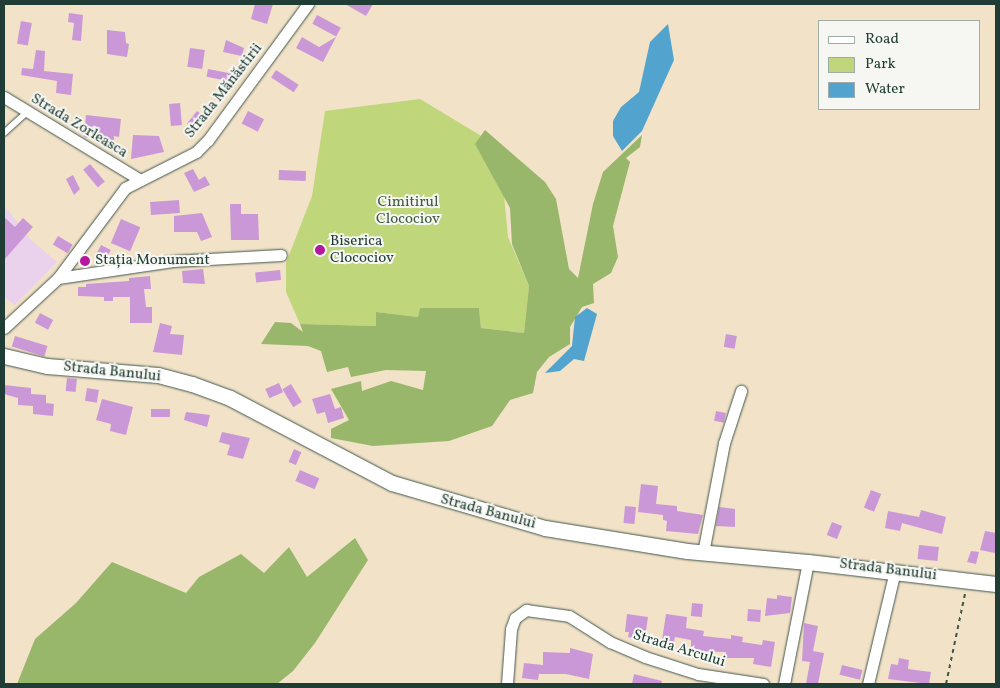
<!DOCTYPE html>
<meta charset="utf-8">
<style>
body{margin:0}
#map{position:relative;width:1000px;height:688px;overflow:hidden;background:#f2e2c8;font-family:Vollkorn,serif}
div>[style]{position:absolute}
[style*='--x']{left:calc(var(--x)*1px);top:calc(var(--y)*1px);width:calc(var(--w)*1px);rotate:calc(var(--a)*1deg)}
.built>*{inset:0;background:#ead1ec}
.green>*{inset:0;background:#c0d67a}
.forest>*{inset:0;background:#98b76a}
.water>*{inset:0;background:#52a3cd}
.building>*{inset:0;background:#cb98d7;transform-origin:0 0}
.path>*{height:2px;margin-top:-1px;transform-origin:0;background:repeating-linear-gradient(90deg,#3f564a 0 4px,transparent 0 8px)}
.roads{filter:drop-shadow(0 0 1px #3f564a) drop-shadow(0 0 1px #3f564a)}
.service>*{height:5.5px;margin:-2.75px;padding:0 2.75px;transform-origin:2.75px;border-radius:2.75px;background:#fff}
.minor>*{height:11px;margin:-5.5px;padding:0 5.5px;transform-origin:5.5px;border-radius:5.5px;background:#fff}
.tertiary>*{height:15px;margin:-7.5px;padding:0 7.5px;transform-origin:7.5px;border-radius:7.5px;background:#fff}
.dots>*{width:14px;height:14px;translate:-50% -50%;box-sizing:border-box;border:2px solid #f6f6f2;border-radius:50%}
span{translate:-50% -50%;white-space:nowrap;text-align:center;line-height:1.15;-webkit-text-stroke:4px #f6f6f2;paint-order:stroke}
.street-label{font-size:15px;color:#1f3d34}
.park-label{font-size:15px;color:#3f5c42}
.poi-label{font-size:15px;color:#1f3d34}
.left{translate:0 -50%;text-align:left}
.frame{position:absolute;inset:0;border:5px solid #1f3d34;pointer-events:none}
.legend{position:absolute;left:818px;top:20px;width:162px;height:90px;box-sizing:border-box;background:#f6f6f2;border:1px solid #a0aca6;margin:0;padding:6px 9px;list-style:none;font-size:15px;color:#1f3d34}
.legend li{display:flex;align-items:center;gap:10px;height:25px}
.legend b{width:25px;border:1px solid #a0aca6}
</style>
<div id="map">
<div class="built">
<div style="clip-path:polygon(4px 205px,31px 240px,57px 262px,15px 305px,4px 297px)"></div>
</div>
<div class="green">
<div style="clip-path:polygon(420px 99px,493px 143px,504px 195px,508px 237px,529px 286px,524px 333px,481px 328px,479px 308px,420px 308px,418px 317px,376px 312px,376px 326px,300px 324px,286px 292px,286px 263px,312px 196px,325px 111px)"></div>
</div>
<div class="forest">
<div style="clip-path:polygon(485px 130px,545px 182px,556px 199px,569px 269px,578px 278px,593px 204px,603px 172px,642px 135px,640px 147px,626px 158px,630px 162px,613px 226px,618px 257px,611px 273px,593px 284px,594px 303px,582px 307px,570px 327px,570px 344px,549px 357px,537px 372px,533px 393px,510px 400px,492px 426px,449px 441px,373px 446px,331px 438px,331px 429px,349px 420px,331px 389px,361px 381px,362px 391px,391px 381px,423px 390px,426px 371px,386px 370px,351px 377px,348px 367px,327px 372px,321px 351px,308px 346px,261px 344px,275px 322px,291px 323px,303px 332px,300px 324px,376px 326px,376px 312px,418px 317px,420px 308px,479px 308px,481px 328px,524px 333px,529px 286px,512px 244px,510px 208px,475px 144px)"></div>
<div style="clip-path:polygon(355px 538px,368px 560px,315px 643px,293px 671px,277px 684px,17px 684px,35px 639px,76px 603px,112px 562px,186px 593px,199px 577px,241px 554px,264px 573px,289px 547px,307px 577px)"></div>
</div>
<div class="water">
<div style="clip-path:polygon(668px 24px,674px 60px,642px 131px,622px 151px,613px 136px,613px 121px,621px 107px,639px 92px,650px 42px)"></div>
<div style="clip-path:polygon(587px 308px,597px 314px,584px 361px,574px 359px,560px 371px,545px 373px,572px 346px,575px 317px)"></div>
</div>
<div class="building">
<div style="clip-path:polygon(255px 4px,273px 4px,267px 24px,251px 19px)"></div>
<div style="clip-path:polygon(345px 4px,373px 4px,366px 16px)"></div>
<div style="clip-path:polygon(69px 13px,83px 15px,81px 41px,72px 40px,74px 23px,68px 22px)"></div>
<div style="left:317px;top:15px;width:27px;height:10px;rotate:28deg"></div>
<div style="left:21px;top:21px;width:11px;height:23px;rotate:10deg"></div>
<div style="clip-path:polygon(107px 30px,125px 32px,126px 43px,129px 44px,127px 57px,107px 54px)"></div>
<div style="clip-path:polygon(302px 37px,319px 47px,336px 37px,323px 62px,296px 48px)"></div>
<div style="clip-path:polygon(226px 40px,244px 48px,242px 56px,223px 52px)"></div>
<div style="left:190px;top:48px;width:15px;height:19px;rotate:8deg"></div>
<div style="clip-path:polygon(36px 50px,45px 51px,44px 71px,73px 74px,71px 95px,56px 93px,57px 81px,21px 75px,22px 68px,33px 69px)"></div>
<div style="left:208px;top:69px;width:26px;height:8px;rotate:11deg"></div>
<div style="left:276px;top:70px;width:27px;height:9px;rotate:33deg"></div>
<div style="left:180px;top:103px;width:22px;height:11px;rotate:85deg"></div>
<div style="left:197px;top:111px;width:13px;height:16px;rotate:39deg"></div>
<div style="left:248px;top:111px;width:18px;height:14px;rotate:27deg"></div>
<div style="clip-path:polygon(86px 115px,121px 119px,119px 137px,114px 136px,114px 141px,84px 137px)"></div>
<div style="clip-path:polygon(133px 135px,159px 136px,164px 152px,131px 159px)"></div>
<div style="left:90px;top:164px;width:23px;height:9px;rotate:50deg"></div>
<div style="clip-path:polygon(193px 169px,199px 180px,205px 176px,210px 185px,194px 192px,184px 173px)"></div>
<div style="left:279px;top:170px;width:27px;height:10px;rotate:2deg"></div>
<div style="clip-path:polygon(73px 175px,80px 189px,74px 195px,66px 179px)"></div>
<div style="left:179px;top:200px;width:13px;height:29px;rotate:86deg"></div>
<div style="clip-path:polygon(230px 204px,241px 204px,241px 214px,258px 214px,259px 240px,231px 240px)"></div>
<div style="clip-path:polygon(202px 213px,212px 237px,201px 241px,197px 232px,174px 232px,174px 216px)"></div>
<div style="clip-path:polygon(4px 217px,15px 227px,23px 218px,33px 227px,4px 260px)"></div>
<div style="left:121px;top:219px;width:21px;height:26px;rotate:23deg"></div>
<div style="left:58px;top:236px;width:17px;height:10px;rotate:31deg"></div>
<div style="left:101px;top:245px;width:11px;height:9px;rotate:27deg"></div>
<div style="clip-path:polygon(203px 269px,205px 284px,183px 283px,182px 271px)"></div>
<div style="left:280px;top:270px;width:10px;height:25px;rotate:84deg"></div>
<div style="clip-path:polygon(150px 276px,151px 289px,144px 289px,146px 307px,152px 307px,152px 323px,130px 323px,130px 297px,113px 297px,113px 301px,104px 301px,104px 297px,78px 296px,78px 287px,86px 287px,86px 284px,129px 281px,129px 278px)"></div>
<div style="left:40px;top:313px;width:15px;height:11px;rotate:28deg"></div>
<div style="clip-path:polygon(160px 323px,172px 326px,170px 334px,184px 335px,182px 355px,153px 352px)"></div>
<div style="left:726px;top:334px;width:11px;height:13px;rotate:10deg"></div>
<div style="left:15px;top:336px;width:34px;height:11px;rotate:17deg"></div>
<div style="left:67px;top:378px;width:10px;height:13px;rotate:6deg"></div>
<div style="left:279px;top:383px;width:10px;height:15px;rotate:66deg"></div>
<div style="left:291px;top:384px;width:21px;height:10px;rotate:59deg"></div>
<div style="clip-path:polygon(4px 385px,31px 388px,31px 394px,46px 395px,46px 403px,54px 404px,53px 416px,33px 414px,33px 406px,18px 405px,18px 398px,4px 394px)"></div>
<div style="left:87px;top:388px;width:12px;height:13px;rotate:9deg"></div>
<div style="clip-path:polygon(330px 394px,335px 409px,341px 407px,344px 418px,328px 423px,325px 412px,317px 414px,312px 399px)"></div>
<div style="clip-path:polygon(102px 399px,133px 407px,126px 435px,110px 431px,111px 424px,96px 420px)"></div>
<div style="left:151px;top:409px;width:19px;height:8px"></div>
<div style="left:716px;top:411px;width:10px;height:10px;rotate:11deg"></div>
<div style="clip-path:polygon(186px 412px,210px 415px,207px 427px,184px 420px)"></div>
<div style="clip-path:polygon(222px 432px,250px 438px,243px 459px,227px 455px,230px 445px,219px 442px)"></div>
<div style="left:294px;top:449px;width:8px;height:14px;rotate:23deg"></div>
<div style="left:300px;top:470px;width:21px;height:12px;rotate:23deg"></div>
<div style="clip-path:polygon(641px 484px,658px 486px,656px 504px,677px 506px,677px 511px,703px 515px,698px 534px,666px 531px,667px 521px,663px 520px,663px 515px,638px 512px)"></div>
<div style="left:871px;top:490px;width:11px;height:19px;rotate:22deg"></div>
<div style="left:625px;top:506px;width:11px;height:17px;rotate:5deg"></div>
<div style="clip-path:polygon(719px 507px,735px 509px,735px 527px,716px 526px)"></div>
<div style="clip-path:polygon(921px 510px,946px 517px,942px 534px,902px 523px,900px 531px,885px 528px,888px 511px,919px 517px)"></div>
<div style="left:832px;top:522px;width:11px;height:14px;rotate:22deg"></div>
<div style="clip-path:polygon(985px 531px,996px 533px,995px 553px,980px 550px)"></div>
<div style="left:919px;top:545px;width:20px;height:14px;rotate:6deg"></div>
<div style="clip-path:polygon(971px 551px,979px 552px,976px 564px,967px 562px)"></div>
<div style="clip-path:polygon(777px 595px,792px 597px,790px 613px,765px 616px,767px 598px,777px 599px)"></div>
<div style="left:692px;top:603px;width:11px;height:13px;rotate:5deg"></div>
<div style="left:748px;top:609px;width:13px;height:12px;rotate:4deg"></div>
<div style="clip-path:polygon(627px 614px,648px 617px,646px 631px,639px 630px,638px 639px,628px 637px,629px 632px,625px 632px)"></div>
<div style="clip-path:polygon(666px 614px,687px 617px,686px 628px,704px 631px,703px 636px,731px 639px,731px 635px,743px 637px,742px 642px,762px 645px,763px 640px,775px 642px,771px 667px,753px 664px,754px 658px,725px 658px,726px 652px,691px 651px,691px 640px,675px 637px,674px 642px,662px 640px)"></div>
<div style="clip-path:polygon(804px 623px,818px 626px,813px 651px,824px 653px,818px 684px,806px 684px,810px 662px,802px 661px)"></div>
<div style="clip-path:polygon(570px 648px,593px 654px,589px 679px,566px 674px,539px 674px,538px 680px,522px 678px,524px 663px,543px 665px,543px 652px,570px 653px)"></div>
<div style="clip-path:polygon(899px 658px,909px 660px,908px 669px,931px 672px,929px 684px,888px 679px,891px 664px,898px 665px)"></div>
<div style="left:842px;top:665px;width:21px;height:10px;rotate:14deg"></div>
<div style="clip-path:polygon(634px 674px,662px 681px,661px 684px,632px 684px)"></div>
</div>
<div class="path">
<div style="--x:946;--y:684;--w:92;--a:-78.1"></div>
</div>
<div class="roads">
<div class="service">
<div style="--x:4;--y:133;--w:31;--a:-42"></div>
</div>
<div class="minor">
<div style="--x:4;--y:97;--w:158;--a:31.3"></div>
<div style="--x:58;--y:278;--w:116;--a:-8.4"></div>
<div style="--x:173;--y:261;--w:108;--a:-3.2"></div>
<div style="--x:4;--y:328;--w:74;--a:-42.8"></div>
<div style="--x:58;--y:278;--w:112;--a:-53.3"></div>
<div style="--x:125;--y:188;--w:80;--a:-26.9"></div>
<div style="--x:196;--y:152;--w:17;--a:-45"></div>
<div style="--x:208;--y:140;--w:169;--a:-53.7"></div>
<div style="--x:703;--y:553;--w:112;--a:-79.2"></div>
<div style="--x:724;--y:443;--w:55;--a:-71.9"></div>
<div style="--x:507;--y:684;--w:55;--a:-85.8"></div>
<div style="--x:511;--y:629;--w:12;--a:-70"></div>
<div style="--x:515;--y:618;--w:14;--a:-36"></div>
<div style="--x:526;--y:610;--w:43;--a:7.9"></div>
<div style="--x:569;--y:616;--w:49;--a:32.4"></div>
<div style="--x:610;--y:642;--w:38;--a:23"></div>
<div style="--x:645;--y:657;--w:56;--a:17.8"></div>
<div style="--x:698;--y:674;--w:66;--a:8.7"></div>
<div style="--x:784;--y:684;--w:124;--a:-78.9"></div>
<div style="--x:868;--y:684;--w:116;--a:-76.6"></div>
</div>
<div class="tertiary">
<div style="--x:4;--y:356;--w:44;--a:13.1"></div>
<div style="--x:47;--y:366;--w:111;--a:4.6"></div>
<div style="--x:158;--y:375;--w:35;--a:15"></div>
<div style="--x:192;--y:384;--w:40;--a:20.2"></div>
<div style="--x:230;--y:398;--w:183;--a:27.7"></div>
<div style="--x:392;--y:483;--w:159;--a:16.4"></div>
<div style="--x:545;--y:528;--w:144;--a:9.2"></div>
<div style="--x:687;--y:551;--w:121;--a:5.2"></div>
<div style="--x:808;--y:562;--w:189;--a:6.7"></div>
</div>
</div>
<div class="dots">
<div style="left:320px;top:250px;background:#b5179e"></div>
<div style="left:85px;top:261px;background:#b5179e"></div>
</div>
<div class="street-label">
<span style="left:224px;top:91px;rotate:-52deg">Strada Mănăstirii</span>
<span style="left:79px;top:126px;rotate:31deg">Strada Zorleasca</span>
<span style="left:112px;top:372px;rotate:6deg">Strada Banului</span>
<span style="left:488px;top:512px;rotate:15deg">Strada Banului</span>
<span style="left:888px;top:570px;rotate:7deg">Strada Banului</span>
<span style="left:679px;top:649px;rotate:17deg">Strada Arcului</span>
</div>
<div class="park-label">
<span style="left:408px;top:211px">Cimitirul<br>Clocociov</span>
</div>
<div class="poi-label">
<span class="left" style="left:330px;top:250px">Biserica<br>Clocociov</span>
<span class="left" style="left:95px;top:261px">Stația Monument</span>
</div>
<div class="frame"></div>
<ul class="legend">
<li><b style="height:6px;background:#fff"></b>Road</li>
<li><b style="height:14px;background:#c0d67a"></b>Park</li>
<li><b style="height:14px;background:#52a3cd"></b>Water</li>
</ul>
</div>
